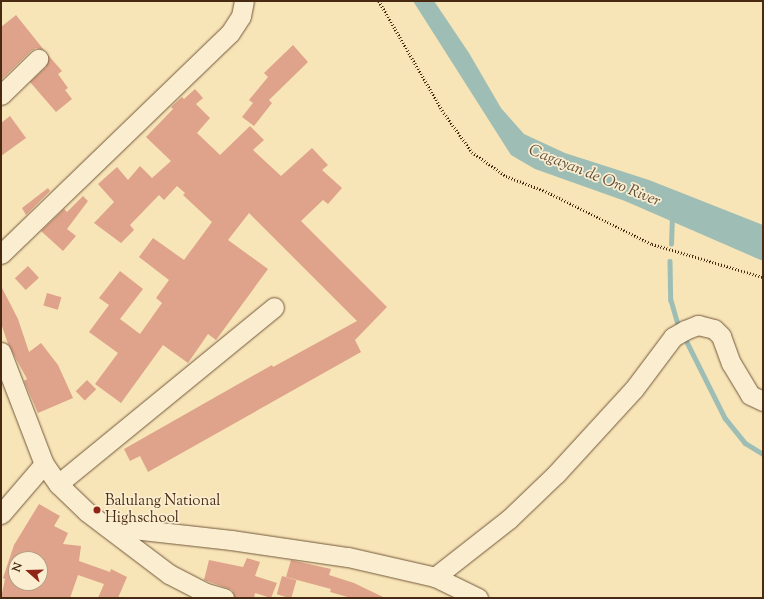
<!DOCTYPE html>
<style>
body{margin:0}
#map{position:relative;width:764px;height:599px;overflow:hidden;background:#f7e4b7;font-family:"Sorts Mill Goudy",serif}
div>[style]{position:absolute}
[style*='--x']{left:calc(var(--x)*1px);top:calc(var(--y)*1px);width:calc(var(--w)*1px);rotate:calc(var(--a)*1deg)}
.water>*{inset:0;background:#9ebeb5}
.stream>*{height:4.5px;margin:-2.25px;padding:0 2.25px;transform-origin:2.25px;border-radius:2.25px;background:#9ebeb5}
.building>*{inset:0;background:#dea38a;transform-origin:0 0}
.path>*{height:2.5px;margin-top:-1.25px;transform-origin:0;background:repeating-linear-gradient(90deg,#482a12 0 1px,transparent 0 3px)}
.roads{filter:drop-shadow(0 0 1px #74583b) drop-shadow(0 0 1px #74583b)}
.minor>*{height:19px;margin:-9.5px;padding:0 9.5px;transform-origin:9.5px;border-radius:9.5px;background:#faedd0}
.dots>*{width:11px;height:11px;translate:-50% -50%;box-sizing:border-box;border:2px solid #faedd0;border-radius:50%}
span{translate:-50% -50%;white-space:nowrap;text-align:center;line-height:1.15;-webkit-text-stroke:3.5px #faedd0;paint-order:stroke}
.poi-label{font-size:15px;color:#482a12}
.left{translate:0 -50%;text-align:left}
.water-label{font-size:16px;color:#5e4f3b;font-style:italic}
.frame{position:absolute;inset:0;border:2px solid #482a12;pointer-events:none}
.north{position:absolute;left:8px;top:551px;width:40px;height:40px;box-sizing:border-box;background:#faedd0;border:1px solid #b39f84;border-radius:50%;rotate:290deg;font-size:11px;font-weight:700;line-height:16px;text-align:center;color:#482a12}
.north::after{content:'';display:block;margin:auto;width:14px;height:18px;background:#8f2418;clip-path:polygon(50% 0,100% 100%,50% 72%,0 100%)}
</style>
<div id="map">
<div class="water">
<div style="clip-path:polygon(413px 1px,434px 1px,469px 53px,501px 108px,524px 134px,565px 153px,649px 180px,763px 225px,763px 261px,625px 201px,535px 169px,511px 155px)"></div>
</div>
<div class="stream">
<div style="--x:671;--y:244;--w:29;--a:-88"></div>
<div style="--x:670;--y:261;--w:39;--a:89"></div>
<div style="--x:671;--y:300;--w:29;--a:74"></div>
<div style="--x:684;--y:336;--w:92;--a:63.4"></div>
<div style="--x:725;--y:418;--w:32;--a:51"></div>
<div style="--x:745;--y:443;--w:21;--a:31"></div>
</div>
<div class="building">
<div style="clip-path:polygon(16px 15px,44px 50px,36px 48px,31px 51px,1px 80px,1px 27px)"></div>
<div style="clip-path:polygon(293px 45px,308px 62px,269px 100px,272px 103px,254px 126px,242px 117px,253px 103px,249px 100px,268px 77px,264px 73px)"></div>
<div style="clip-path:polygon(48px 55px,62px 71px,58px 74px,68px 88px,65px 90px,72px 99px,56px 112px,30px 82px,46px 67px)"></div>
<div style="clip-path:polygon(195px 89px,203px 98px,196px 104px,210px 118px,197px 133px,220px 155px,250px 126px,264px 140px,253px 150px,281px 176px,312px 148px,328px 165px,322px 170px,342px 188px,328px 204px,323px 200px,301px 221px,387px 307px,355px 340px,361px 352px,148px 472px,140px 456px,130px 461px,124px 449px,272px 365px,273px 367px,357px 321px,249px 213px,228px 240px,268px 269px,216px 340px,208px 334px,188px 363px,163px 345px,121px 403px,95px 384px,118px 353px,89px 332px,109px 305px,99px 298px,120px 271px,143px 289px,120px 319px,140px 334px,162px 303px,156px 298px,169px 280px,139px 257px,153px 238px,184px 260px,212px 222px,183px 195px,185px 193px,177px 186px,164px 200px,159px 195px,130px 225px,134px 230px,121px 243px,94px 223px,114px 202px,98px 184px,117px 167px,128px 180px,140px 166px,152px 178px,171px 161px,146px 137px,173px 109px,171px 107px,182px 97px,184px 99px)"></div>
<div style="clip-path:polygon(10px 116px,26px 138px,1px 156px,1px 123px)"></div>
<div style="clip-path:polygon(48px 188px,50px 191px,26px 215px,22px 208px)"></div>
<div style="clip-path:polygon(83px 196px,88px 201px,67px 229px,76px 236px,63px 251px,41px 231px,64px 209px,67px 212px)"></div>
<div style="left:28px;top:266px;width:16px;height:18px;rotate:47deg"></div>
<div style="clip-path:polygon(1px 286px,18px 319px,29px 352px,41px 343px,58px 365px,73px 398px,38px 413px,24px 381px,27px 379px,8px 344px,1px 323px)"></div>
<div style="left:47px;top:293px;width:15px;height:13px;rotate:16deg"></div>
<div style="left:87px;top:380px;width:13px;height:16px;rotate:45deg"></div>
<div style="clip-path:polygon(evenodd,39px 504px,60px 516px,54px 526px,68px 533px,63px 544px,81px 546px,79px 561px,110px 572px,111px 569px,127px 577px,118px 598px,98px 598px,104px 584px,78px 575px,70px 598px,1px 598px,5px 579px,3px 578px,14px 545px,39px 504px,16px 559px,40px 559px,40px 583px,16px 583px,16px 559px)"></div>
<div style="clip-path:polygon(247px 558px,260px 562px,255px 576px,277px 583px,271px 598px,255px 593px,254px 598px,235px 598px,232px 590px,204px 580px,209px 560px,243px 567px)"></div>
<div style="clip-path:polygon(291px 560px,331px 569px,329px 575px,354px 583px,385px 598px,351px 598px,330px 592px,331px 589px,286px 577px)"></div>
<div style="left:282px;top:576px;width:15px;height:19px;rotate:16deg"></div>
</div>
<div class="path">
<div style="--x:379;--y:1;--w:129;--a:59.9"></div>
<div style="--x:444;--y:113;--w:48;--a:54.3"></div>
<div style="--x:472;--y:152;--w:42;--a:35.2"></div>
<div style="--x:506;--y:176;--w:40;--a:21"></div>
<div style="--x:543;--y:190;--w:122;--a:26.4"></div>
<div style="--x:652;--y:244;--w:116;--a:16.6"></div>
</div>
<div class="roads">
<div class="minor">
<div style="--x:1;--y:95;--w:52;--a:-44.2"></div>
<div style="--x:1;--y:254;--w:318;--a:-44"></div>
<div style="--x:230;--y:33;--w:20;--a:-57"></div>
<div style="--x:241;--y:16;--w:15;--a:-79"></div>
<div style="--x:1;--y:352;--w:120;--a:69"></div>
<div style="--x:44;--y:464;--w:24;--a:55"></div>
<div style="--x:58;--y:484;--w:40;--a:44"></div>
<div style="--x:87;--y:512;--w:103;--a:37.1"></div>
<div style="--x:169;--y:574;--w:42;--a:27.2"></div>
<div style="--x:206;--y:593;--w:19;--a:16"></div>
<div style="--x:58;--y:484;--w:279;--a:-39.3"></div>
<div style="--x:1;--y:514;--w:66;--a:-49.3"></div>
<div style="--x:106;--y:526;--w:126;--a:6.4"></div>
<div style="--x:231;--y:540;--w:118;--a:8.3"></div>
<div style="--x:348;--y:557;--w:89;--a:12.9"></div>
<div style="--x:435;--y:577;--w:48;--a:26"></div>
<div style="--x:435;--y:577;--w:94;--a:-38.1"></div>
<div style="--x:509;--y:519;--w:65;--a:-43.8"></div>
<div style="--x:556;--y:474;--w:115;--a:-47.5"></div>
<div style="--x:634;--y:389;--w:65;--a:-53.1"></div>
<div style="--x:673;--y:337;--w:14;--a:-30"></div>
<div style="--x:685;--y:330;--w:14;--a:-21"></div>
<div style="--x:698;--y:325;--w:16;--a:14"></div>
<div style="--x:714;--y:329;--w:10;--a:45"></div>
<div style="--x:721;--y:336;--w:29;--a:70"></div>
<div style="--x:731;--y:363;--w:37;--a:59"></div>
<div style="--x:750;--y:395;--w:14;--a:25"></div>
</div>
</div>
<div class="dots">
<div style="left:97px;top:510px;background:#8f2418"></div>
</div>
<div class="poi-label">
<span class="left" style="left:105px;top:510px">Balulang National<br>Highschool</span>
</div>
<div class="water-label">
<span style="left:594px;top:177px;rotate:22deg">Cagayan de Oro River</span>
</div>
<div class="frame"></div>
<div class="north">N</div>
</div>
